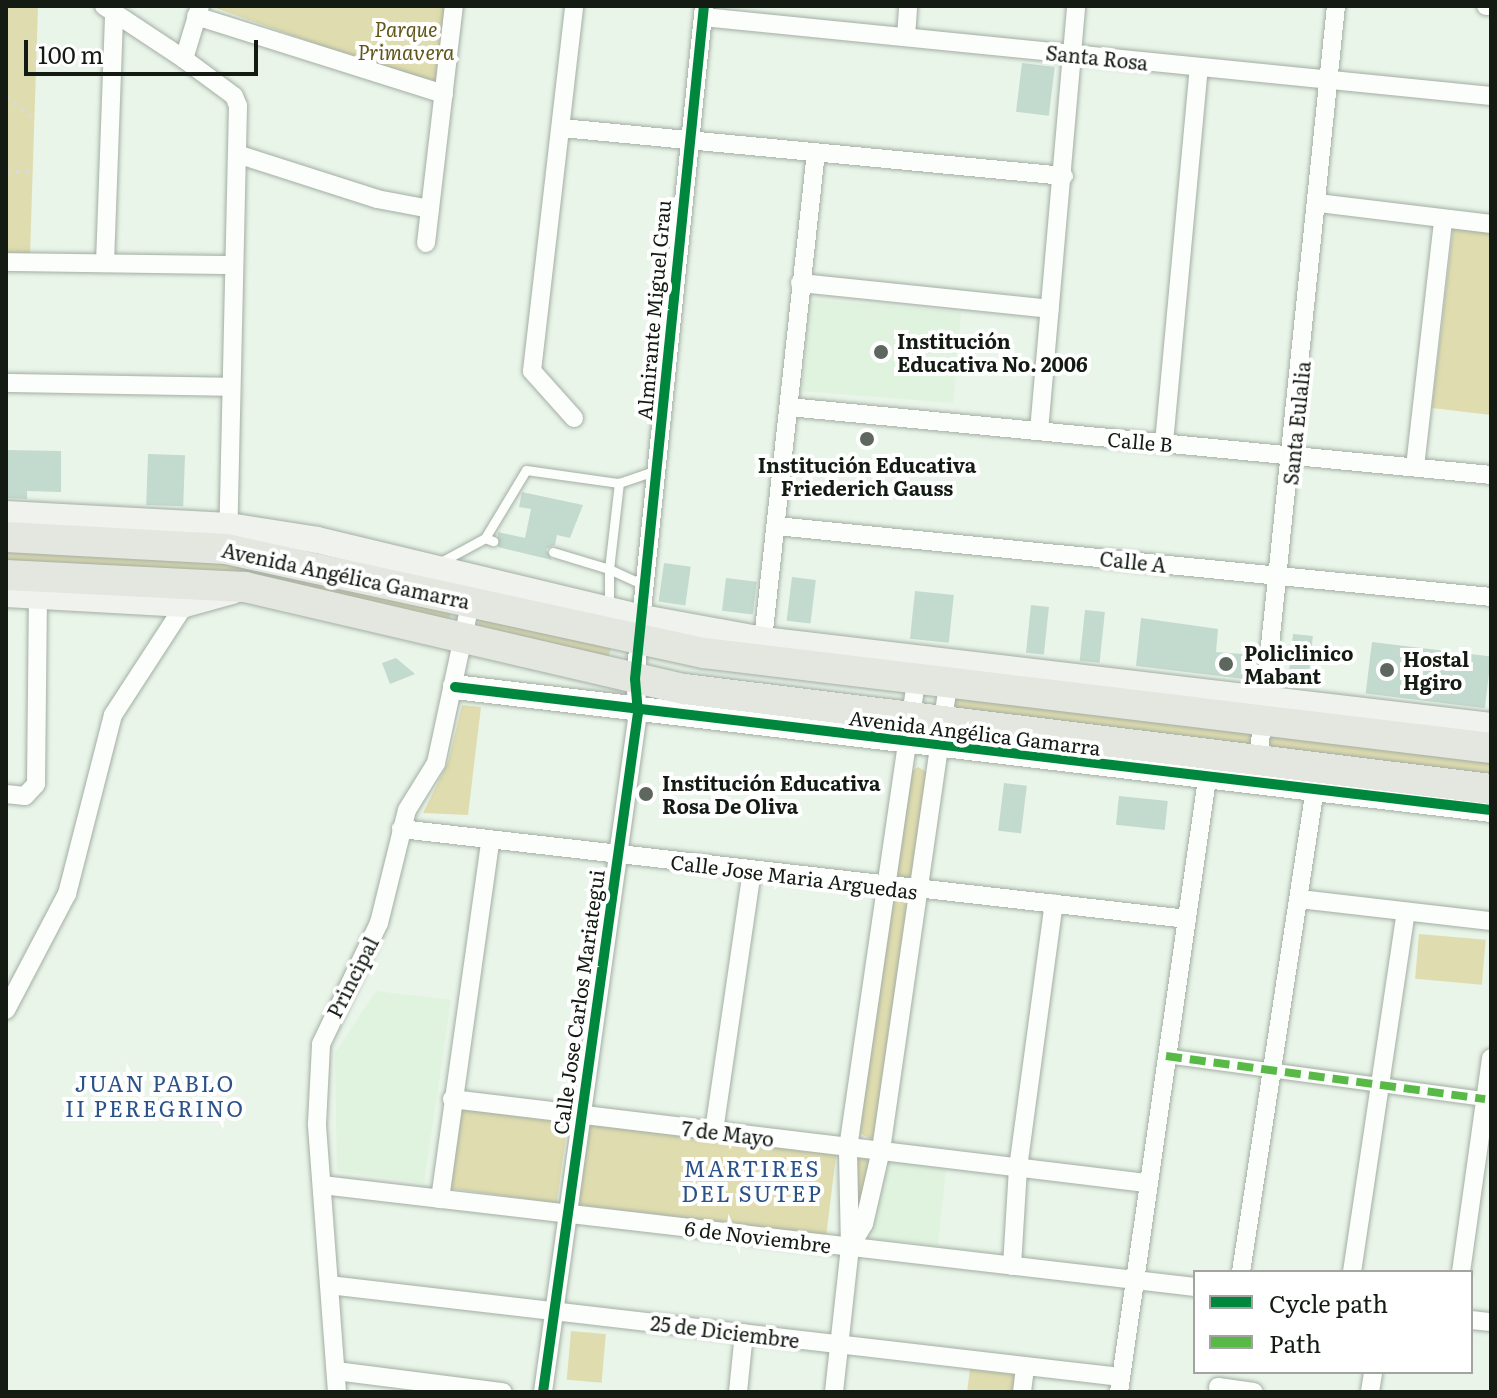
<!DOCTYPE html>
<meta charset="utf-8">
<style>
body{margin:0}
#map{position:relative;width:1497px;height:1398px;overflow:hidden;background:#e9f5e9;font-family:Literata,serif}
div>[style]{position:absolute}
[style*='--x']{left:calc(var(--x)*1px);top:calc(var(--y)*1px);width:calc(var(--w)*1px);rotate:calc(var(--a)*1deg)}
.built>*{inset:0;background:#dff3df}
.green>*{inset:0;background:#dfddaf;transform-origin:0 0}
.building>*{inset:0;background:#c3dace;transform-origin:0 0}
.path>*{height:3px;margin-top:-1.5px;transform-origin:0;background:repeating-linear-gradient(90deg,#d7dcd7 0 4px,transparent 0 10px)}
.roads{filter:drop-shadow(0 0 2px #a4aea4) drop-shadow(0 0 2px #a4aea4)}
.service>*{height:9px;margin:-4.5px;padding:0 4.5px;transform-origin:4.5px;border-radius:4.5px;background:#fcfefc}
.pedestrian>*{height:14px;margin:-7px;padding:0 7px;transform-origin:7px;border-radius:7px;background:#fcfefc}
.minor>*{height:18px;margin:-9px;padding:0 9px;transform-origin:9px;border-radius:9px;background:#fcfefc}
.tertiary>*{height:24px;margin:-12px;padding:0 12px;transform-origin:12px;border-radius:12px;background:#fcfefc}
.secondary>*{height:26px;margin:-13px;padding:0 13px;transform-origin:13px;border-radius:13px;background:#f0f2ed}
.primary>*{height:30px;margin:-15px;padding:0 15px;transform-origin:15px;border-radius:15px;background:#e3e7e0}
.quiet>*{height:8px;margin-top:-4px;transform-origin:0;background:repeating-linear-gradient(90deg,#58b947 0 16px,transparent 0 24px)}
.cycleway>*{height:10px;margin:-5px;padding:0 5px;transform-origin:5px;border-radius:5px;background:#00873e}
.dots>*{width:22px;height:22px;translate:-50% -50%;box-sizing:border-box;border:4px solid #fff;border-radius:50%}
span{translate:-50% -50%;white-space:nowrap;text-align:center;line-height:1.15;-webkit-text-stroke:8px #fff;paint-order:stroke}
.park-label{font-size:20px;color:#605619;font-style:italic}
.street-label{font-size:20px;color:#131b13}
.poi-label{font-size:20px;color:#131b13;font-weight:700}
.left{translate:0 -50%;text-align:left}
.neighbourhood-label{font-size:22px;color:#2a5288;letter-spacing:2px}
.frame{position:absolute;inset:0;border:8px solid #131b13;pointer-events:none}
.legend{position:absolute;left:1193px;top:1270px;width:280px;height:104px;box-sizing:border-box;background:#fff;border:2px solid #a1a4a1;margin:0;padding:10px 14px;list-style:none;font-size:24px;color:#131b13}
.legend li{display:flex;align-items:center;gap:16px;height:40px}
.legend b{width:40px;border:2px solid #a1a4a1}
.scale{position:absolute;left:24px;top:40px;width:234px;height:36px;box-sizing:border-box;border:4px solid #131b13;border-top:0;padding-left:10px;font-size:24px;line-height:28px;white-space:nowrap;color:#131b13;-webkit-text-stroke:6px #fff;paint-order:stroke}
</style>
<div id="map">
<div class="built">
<div style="clip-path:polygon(814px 300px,961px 312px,953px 403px,802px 391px,808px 306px)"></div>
<div style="clip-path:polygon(376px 991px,451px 1000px,424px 1183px,337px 1171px,335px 1053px)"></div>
<div style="clip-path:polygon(888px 1160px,946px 1169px,938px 1245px,873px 1239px,869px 1234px)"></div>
</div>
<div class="green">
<div style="clip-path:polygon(6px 6px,38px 6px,30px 255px,6px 255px)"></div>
<div style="clip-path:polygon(210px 6px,447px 6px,437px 81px,389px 70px)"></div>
<div style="clip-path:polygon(1453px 229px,1491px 232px,1491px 415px,1432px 408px)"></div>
<div style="clip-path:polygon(6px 544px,229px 560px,452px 607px,448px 625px,6px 569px)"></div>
<div style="left:482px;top:610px;width:134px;height:20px;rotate:13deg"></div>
<div style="clip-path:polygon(957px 693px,1256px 729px,1254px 753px,951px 710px)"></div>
<div style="clip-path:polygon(462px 705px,481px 707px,468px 815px,423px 813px,448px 762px)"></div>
<div style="left:1270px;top:729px;width:223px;height:25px;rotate:7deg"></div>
<div style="clip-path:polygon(918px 767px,930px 774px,915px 878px,908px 880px,896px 873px,912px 771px)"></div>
<div style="clip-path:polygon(907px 896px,912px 899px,877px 1134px,871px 1139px,857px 1132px,892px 898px)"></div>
<div style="left:1419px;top:934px;width:67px;height:45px;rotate:5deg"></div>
<div style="left:460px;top:1108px;width:109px;height:81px;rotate:8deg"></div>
<div style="left:585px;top:1124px;width:253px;height:81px;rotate:7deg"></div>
<div style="clip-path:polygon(853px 1151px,874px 1155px,855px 1213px)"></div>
<div style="left:571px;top:1331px;width:35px;height:49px;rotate:5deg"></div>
<div style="clip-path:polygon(970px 1369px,1018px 1375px,1016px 1392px,967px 1392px)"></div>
</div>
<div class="building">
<div style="left:1022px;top:63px;width:33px;height:49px;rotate:7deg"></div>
<div style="clip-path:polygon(6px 450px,61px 451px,61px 492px,27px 491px,27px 499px,6px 498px)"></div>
<div style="left:148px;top:454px;width:37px;height:51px;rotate:2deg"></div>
<div style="clip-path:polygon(522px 492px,583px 505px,570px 538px,557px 535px,555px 545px,546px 549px,552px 560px,498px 547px,498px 532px,525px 538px,531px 509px,519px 507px)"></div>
<div style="left:664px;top:563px;width:27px;height:39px;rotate:8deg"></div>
<div style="left:792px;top:577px;width:24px;height:44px;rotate:7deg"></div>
<div style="left:726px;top:578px;width:31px;height:33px;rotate:7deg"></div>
<div style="left:915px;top:591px;width:39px;height:48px;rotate:6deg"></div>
<div style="left:1031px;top:605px;width:18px;height:48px;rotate:6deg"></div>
<div style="left:1085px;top:610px;width:20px;height:51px;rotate:6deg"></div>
<div style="clip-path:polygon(1141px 618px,1218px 629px,1216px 652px,1255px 655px,1252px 680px,1136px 666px)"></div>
<div style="left:1293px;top:634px;width:20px;height:49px;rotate:6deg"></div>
<div style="left:1372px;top:642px;width:120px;height:52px;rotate:7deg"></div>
<div style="clip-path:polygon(396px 658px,415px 674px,390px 684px,382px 663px)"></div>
<div style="left:1004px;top:783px;width:23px;height:48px;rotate:7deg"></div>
<div style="left:1119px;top:796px;width:49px;height:29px;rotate:6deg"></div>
</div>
<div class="path">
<div style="--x:6;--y:17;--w:12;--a:-70"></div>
<div style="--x:6;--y:95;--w:33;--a:41"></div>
<div style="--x:6;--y:171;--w:23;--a:0"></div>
</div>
<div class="roads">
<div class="service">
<div style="--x:485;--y:538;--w:79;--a:-58.9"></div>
<div style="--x:526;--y:470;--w:94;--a:8"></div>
<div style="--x:553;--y:552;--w:59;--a:16.9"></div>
<div style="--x:609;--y:569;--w:37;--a:90"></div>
<div style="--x:439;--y:563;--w:52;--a:-28.5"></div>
<div style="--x:485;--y:538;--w:9;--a:21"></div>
<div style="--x:646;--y:586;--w:41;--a:-155.3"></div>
<div style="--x:609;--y:569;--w:87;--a:-83.4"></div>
<div style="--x:619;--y:483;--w:40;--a:-18.9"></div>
</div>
<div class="pedestrian">
<div style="--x:1166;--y:1056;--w:322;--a:7.7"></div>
</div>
<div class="minor">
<div style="--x:104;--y:6;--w:96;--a:33.5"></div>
<div style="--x:184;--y:59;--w:62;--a:36.5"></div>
<div style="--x:234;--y:96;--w:11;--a:68"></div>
<div style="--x:238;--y:106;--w:428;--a:91.3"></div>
<div style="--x:1486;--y:6;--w:5;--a:0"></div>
<div style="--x:196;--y:16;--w:260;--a:17.5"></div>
<div style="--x:703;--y:17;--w:792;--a:5.72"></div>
<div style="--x:906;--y:37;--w:31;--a:-86"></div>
<div style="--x:184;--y:59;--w:55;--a:-73.2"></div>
<div style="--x:562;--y:128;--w:504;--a:5.46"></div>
<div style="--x:237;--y:154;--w:147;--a:17.8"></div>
<div style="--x:377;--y:199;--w:54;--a:10.7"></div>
<div style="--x:1318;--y:203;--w:174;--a:6.9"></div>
<div style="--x:426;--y:243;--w:239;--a:-83.3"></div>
<div style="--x:6;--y:262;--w:226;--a:0.8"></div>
<div style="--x:105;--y:263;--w:250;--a:-87.9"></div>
<div style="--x:800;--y:283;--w:251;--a:5.9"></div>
<div style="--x:6;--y:383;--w:225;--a:1"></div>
<div style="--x:789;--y:407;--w:705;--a:5.53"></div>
<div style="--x:574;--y:418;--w:63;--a:-131.8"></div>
<div style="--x:532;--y:371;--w:367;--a:-83.4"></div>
<div style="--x:1039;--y:431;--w:427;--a:-85"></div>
<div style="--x:1164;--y:443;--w:376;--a:-84.7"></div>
<div style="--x:1415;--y:467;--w:249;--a:-83.5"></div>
<div style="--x:776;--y:526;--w:719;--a:5.67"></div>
<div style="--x:762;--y:649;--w:497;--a:-83.8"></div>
<div style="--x:1258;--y:762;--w:760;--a:-84.11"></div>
<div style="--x:6;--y:794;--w:19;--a:6"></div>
<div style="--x:25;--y:796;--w:16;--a:-47"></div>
<div style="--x:36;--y:784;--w:190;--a:-89.4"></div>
<div style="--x:401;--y:829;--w:791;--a:6.53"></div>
<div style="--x:1300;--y:899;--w:192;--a:6.6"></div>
<div style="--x:6;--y:1010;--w:131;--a:-62.3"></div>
<div style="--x:67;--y:894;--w:185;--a:-75.6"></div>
<div style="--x:113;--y:715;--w:132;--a:-57"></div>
<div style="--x:452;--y:1099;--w:699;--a:6.9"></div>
<div style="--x:714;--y:1131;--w:263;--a:-81.7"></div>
<div style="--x:322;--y:1185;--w:879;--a:6.66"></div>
<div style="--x:440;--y:1199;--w:361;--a:-82"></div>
<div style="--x:850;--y:1247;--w:27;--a:-59"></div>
<div style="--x:864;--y:1224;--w:76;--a:-77.1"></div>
<div style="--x:881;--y:1150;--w:479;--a:-81.8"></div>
<div style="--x:1012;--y:1266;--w:98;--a:-86.5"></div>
<div style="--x:1018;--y:1168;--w:267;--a:-82.3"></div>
<div style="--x:1241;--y:1272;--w:498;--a:-81.3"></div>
<div style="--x:1352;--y:1272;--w:364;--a:-81.5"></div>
<div style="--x:1461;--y:1272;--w:216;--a:-82"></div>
<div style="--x:329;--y:1285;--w:797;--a:6.63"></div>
<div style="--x:1471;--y:1320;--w:20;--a:6"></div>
<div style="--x:336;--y:1371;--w:168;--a:7.2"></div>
<div style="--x:1218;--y:1387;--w:36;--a:8"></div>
<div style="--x:337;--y:1392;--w:269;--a:-94.3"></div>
<div style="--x:317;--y:1124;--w:80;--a:-87.1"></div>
<div style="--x:321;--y:1044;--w:134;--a:-64.4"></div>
<div style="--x:379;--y:923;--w:116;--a:-76.1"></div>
<div style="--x:407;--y:810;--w:55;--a:-58.3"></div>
<div style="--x:436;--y:763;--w:172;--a:-77.9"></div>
<div style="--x:543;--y:1392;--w:686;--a:-82.04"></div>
<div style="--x:638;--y:713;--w:34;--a:-95"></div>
<div style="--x:635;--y:679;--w:677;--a:-84.15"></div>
<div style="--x:738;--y:1392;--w:59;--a:-84.2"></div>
<div style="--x:834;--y:1392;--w:146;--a:-83.7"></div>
<div style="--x:850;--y:1247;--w:99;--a:-91.2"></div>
<div style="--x:848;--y:1148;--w:483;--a:-81.7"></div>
<div style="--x:1022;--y:1392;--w:26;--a:-83"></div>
<div style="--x:1119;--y:1392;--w:633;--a:-81.83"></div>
<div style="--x:1370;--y:1392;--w:20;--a:-81"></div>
</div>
<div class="tertiary">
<div style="--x:455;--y:687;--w:1043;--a:6.77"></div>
</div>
<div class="secondary">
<div style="--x:6;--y:514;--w:223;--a:3.1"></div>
<div style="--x:229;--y:526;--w:89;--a:9"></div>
<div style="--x:317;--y:540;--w:335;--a:13.5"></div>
<div style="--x:643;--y:618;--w:122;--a:10.4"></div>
<div style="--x:763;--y:640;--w:733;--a:6.74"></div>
<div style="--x:6;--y:594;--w:179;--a:3.2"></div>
<div style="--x:185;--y:604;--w:49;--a:-15.5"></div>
</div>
<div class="primary">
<div style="--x:6;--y:537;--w:220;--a:3.1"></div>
<div style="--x:226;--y:549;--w:489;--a:12.3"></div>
<div style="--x:704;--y:653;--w:793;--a:6.88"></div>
<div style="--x:6;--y:575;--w:239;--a:2.9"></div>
<div style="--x:245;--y:587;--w:452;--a:13.1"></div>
<div style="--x:685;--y:689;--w:812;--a:7.07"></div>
</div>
</div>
<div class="quiet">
<div style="--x:1166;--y:1056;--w:322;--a:7.7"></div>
</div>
<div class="cycleway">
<div style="--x:455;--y:687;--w:1043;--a:6.77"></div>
<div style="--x:543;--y:1392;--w:686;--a:-82.04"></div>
<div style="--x:638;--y:713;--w:34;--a:-95"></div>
<div style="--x:635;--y:679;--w:677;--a:-84.15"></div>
</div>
<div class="dots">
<div style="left:881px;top:352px;background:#5e675e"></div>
<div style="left:867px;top:439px;background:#5e675e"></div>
<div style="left:1226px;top:664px;background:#5e675e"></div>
<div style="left:1387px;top:670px;background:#5e675e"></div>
<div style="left:646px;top:794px;background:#5e675e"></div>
</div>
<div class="park-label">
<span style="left:406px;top:40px">Parque<br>Primavera</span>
</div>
<div class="street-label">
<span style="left:1097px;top:57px;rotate:6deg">Santa Rosa</span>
<span style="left:653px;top:310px;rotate:-85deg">Almirante Miguel Grau</span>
<span style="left:1296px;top:423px;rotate:-84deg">Santa Eulalia</span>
<span style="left:1140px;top:441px;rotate:5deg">Calle B</span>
<span style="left:1133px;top:561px;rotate:6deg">Calle A</span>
<span style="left:346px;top:575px;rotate:12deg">Avenida Angélica Gamarra</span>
<span style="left:975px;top:732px;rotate:7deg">Avenida Angélica Gamarra</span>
<span style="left:794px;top:876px;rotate:7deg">Calle Jose Maria Arguedas</span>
<span style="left:352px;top:977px;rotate:-63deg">Principal</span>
<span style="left:578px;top:1002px;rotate:-82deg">Calle Jose Carlos Mariategui</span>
<span style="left:728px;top:1133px;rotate:7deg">7 de Mayo</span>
<span style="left:758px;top:1236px;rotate:7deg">6 de Noviembre</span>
<span style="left:725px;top:1331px;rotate:7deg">25 de Diciembre</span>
</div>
<div class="poi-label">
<span class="left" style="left:897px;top:352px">Institución<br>Educativa No. 2006</span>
<span style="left:867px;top:476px">Institución Educativa<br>Friederich Gauss</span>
<span class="left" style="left:1244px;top:664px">Policlinico<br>Mabant</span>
<span class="left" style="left:1403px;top:670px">Hostal<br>Hgiro</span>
<span class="left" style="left:662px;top:794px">Institución Educativa<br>Rosa De Oliva</span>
</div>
<div class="neighbourhood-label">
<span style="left:155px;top:1095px">JUAN PABLO<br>II PEREGRINO</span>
<span style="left:752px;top:1180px">MARTIRES<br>DEL SUTEP</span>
</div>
<div class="frame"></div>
<ul class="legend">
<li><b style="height:10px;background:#00873e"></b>Cycle path</li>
<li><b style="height:10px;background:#58b947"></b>Path</li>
</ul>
<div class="scale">100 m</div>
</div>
